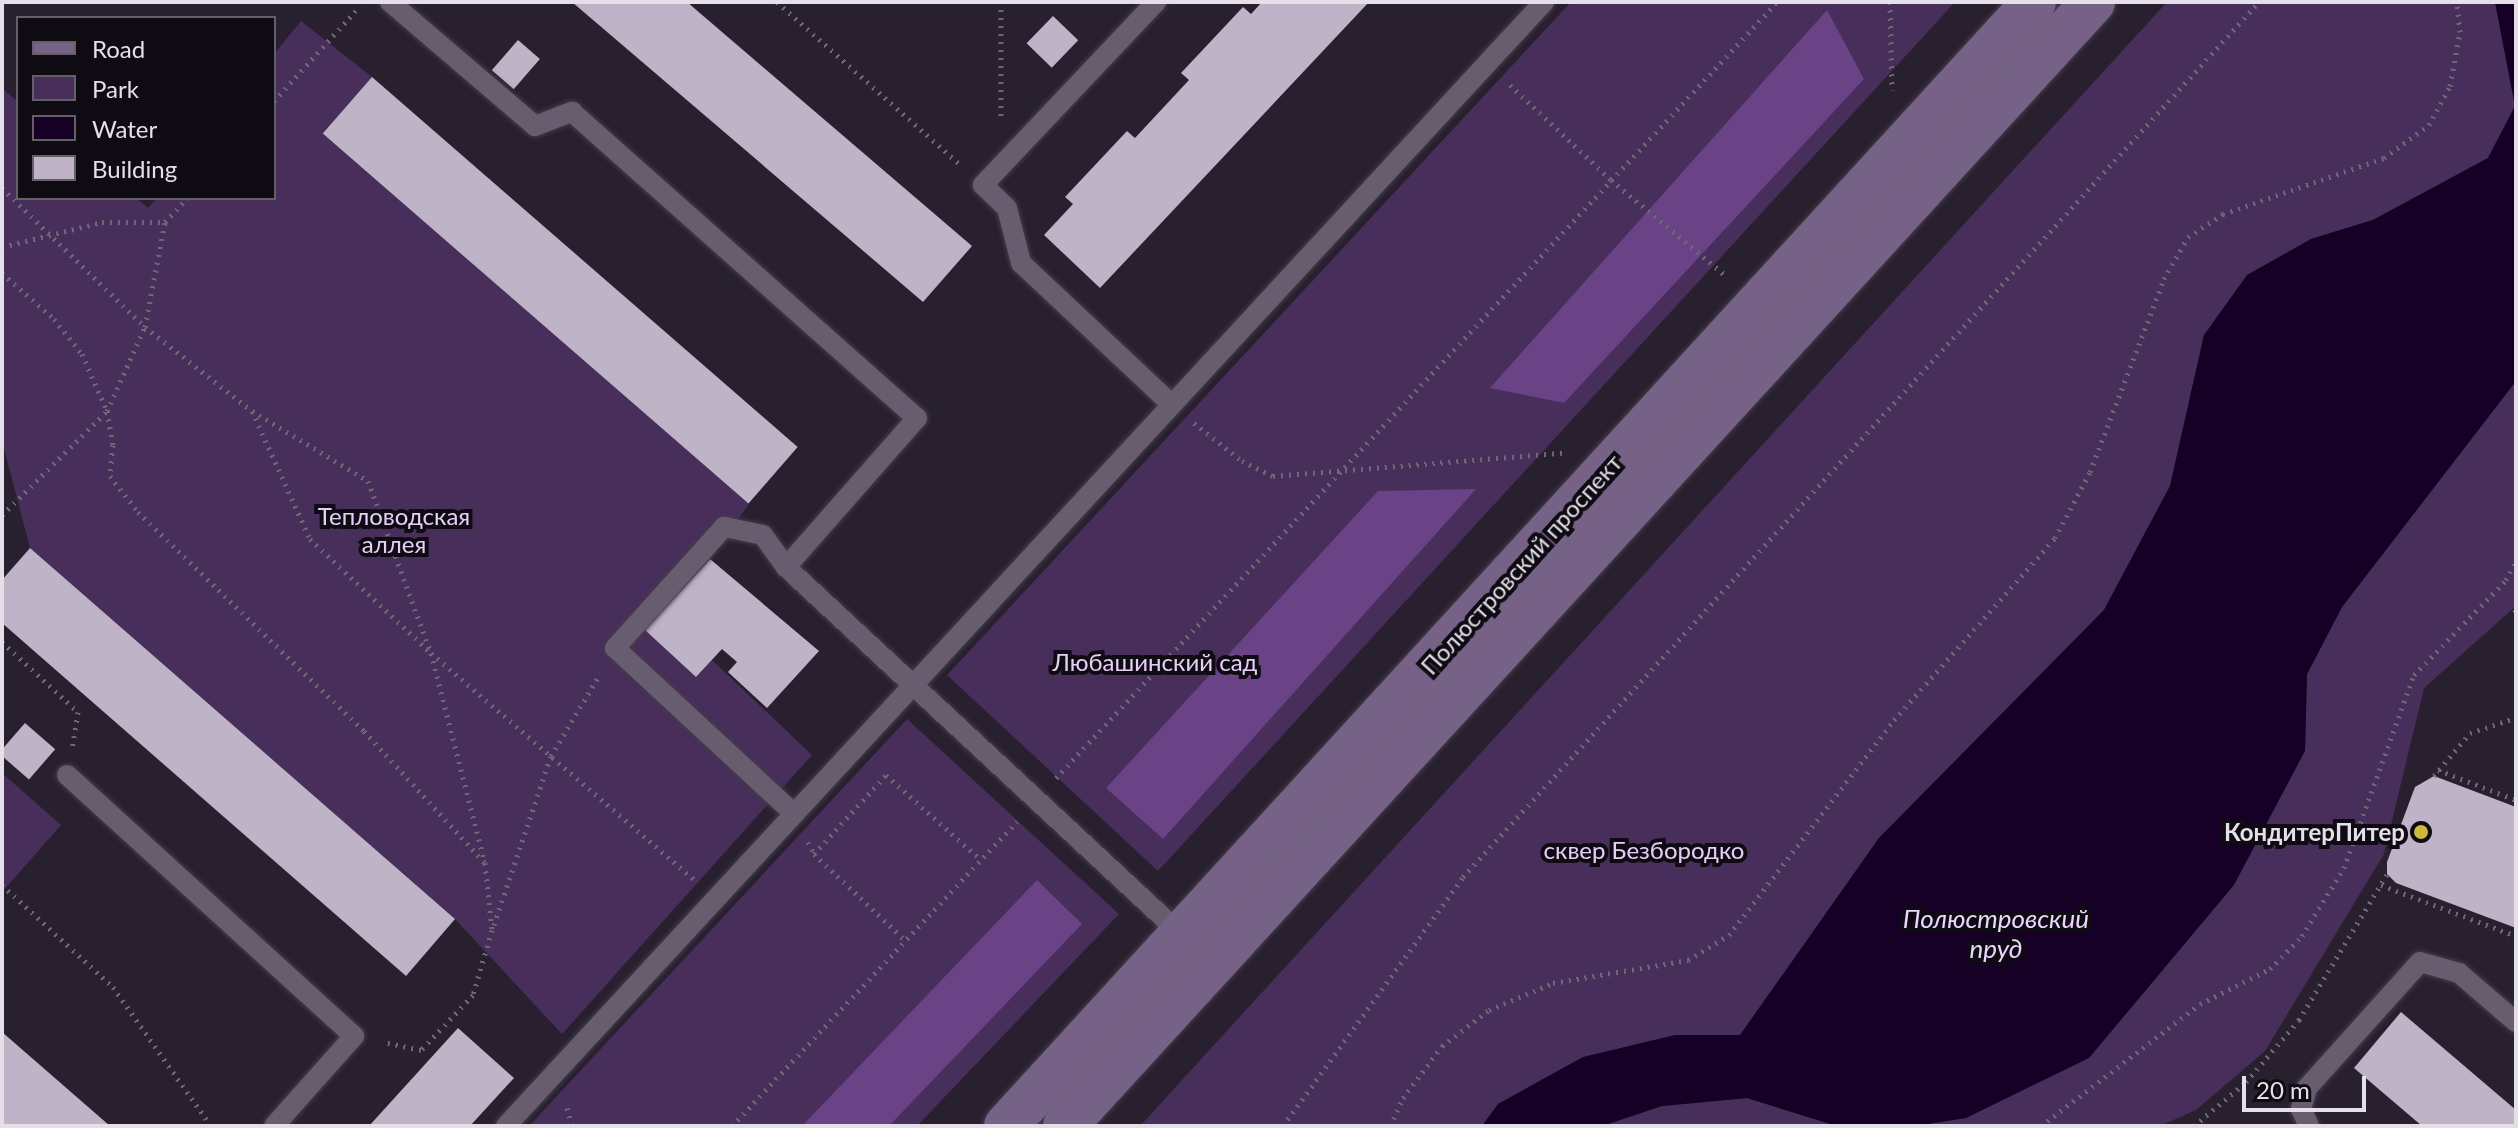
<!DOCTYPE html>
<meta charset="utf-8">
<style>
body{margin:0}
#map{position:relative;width:2518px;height:1128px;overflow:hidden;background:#29202f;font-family:Lato,sans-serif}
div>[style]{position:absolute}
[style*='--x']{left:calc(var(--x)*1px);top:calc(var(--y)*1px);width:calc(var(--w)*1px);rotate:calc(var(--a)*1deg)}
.green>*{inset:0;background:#482e5b}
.forest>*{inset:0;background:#6a4286}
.water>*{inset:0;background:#160025}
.building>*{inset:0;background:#beb3c7;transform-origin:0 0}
.path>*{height:5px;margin-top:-2.5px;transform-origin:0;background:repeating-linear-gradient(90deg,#6f6774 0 2px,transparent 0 8px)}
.roads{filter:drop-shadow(0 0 2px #443c4a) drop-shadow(0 0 2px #443c4a)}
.service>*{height:20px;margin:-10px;padding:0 10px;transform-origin:10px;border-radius:10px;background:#675d6f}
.secondary>*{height:44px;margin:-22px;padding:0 22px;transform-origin:22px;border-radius:22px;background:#766286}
.dots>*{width:22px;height:22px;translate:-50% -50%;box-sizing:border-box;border:4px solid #0f0b12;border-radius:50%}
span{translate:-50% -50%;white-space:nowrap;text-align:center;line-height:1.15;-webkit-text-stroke:8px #0f0b12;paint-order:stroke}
.park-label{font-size:24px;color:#e5cff6}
.street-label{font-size:24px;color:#e5dfea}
.poi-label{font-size:24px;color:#e5dfea;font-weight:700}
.right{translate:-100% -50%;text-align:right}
.water-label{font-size:26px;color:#ebd6fd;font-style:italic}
.frame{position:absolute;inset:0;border:4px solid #e5dfea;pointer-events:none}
.legend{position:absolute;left:16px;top:16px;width:260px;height:184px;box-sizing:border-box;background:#0f0b12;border:2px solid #656068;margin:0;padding:10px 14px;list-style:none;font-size:24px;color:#e5dfea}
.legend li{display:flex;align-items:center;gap:16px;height:40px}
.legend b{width:40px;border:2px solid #656068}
.scale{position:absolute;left:2242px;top:1076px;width:124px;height:36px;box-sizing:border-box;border:4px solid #e5dfea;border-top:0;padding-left:10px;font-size:24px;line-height:28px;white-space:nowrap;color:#e5dfea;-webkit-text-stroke:6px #0f0b12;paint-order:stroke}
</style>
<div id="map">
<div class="green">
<div style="clip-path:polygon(1571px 2px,1955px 2px,1158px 871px,947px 675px)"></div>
<div style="clip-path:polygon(2167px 2px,2495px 2px,2515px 106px,2488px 158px,2373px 220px,2311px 239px,2204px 335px,2170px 486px,2104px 610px,1879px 838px,1740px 1036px,1675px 1035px,1498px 1104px,1482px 1126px,1140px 1126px)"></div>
<div style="clip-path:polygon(301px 21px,372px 77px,324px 134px,749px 504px,710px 559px,646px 630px,696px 677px,712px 660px,812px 755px,562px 1034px,455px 919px,30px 548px,2px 441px,2px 88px,18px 102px,18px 198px,136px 198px,148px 208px,157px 198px,274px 198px,274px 54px)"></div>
<div style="clip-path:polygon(2516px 381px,2516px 606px,2424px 688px,2384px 854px,2265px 1051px,2196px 1110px,2160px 1126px,1915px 1126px,1966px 1118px,2305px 751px,2307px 674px,2342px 607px)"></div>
<div style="clip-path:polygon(907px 719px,1119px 914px,917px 1126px,529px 1126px)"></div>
<div style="clip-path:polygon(2px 773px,61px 825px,2px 892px)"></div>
<div style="clip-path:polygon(1747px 1098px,1837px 1126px,1602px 1126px,1662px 1106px)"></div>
</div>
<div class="forest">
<div style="clip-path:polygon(1827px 10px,1864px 79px,1564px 403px,1490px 388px)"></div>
<div style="clip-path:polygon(1476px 489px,1163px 839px,1106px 788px,1378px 491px)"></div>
<div style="clip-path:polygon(1037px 880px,1082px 924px,889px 1126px,802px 1126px)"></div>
</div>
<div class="water">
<div style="clip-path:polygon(2495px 2px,2516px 2px,2516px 381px,2342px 607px,2307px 674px,2305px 751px,2234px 885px,2089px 1058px,1966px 1118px,1915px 1126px,1837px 1126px,1747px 1098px,1662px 1106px,1602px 1126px,1482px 1126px,1498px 1104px,1583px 1057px,1675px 1035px,1740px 1035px,1879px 838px,2104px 610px,2170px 486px,2204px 335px,2247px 275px,2311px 239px,2373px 220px,2488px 158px,2515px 106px)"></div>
</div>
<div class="building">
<div style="clip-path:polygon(572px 2px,687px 2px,972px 246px,923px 302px)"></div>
<div style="clip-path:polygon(1262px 2px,1369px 2px,1100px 288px,1044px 235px,1073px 204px,1065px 197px,1127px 131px,1135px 138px,1189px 80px,1181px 73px,1243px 7px,1251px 14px)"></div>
<div style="left:1053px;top:16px;width:35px;height:38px;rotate:44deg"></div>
<div style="left:518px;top:40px;width:29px;height:40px;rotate:41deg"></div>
<div style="left:372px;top:77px;width:564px;height:75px;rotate:41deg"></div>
<div style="clip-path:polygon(30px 548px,455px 919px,406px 976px,2px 623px,2px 580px)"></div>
<div style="clip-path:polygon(710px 559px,819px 651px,767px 708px,728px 672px,737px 662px,722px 649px,696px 677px,645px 630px)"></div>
<div style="left:25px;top:723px;width:40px;height:40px;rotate:41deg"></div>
<div style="clip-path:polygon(2434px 776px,2516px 807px,2516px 928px,2396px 883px,2387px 874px,2387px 862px,2415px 787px)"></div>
<div style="clip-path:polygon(2401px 1012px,2516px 1110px,2516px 1126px,2422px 1126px,2354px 1068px)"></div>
<div style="clip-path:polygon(458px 1028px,514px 1078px,470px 1126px,369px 1126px)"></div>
<div style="clip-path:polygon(2px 1032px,110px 1126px,2px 1126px)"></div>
</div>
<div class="path">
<div style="--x:777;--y:2;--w:247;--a:41.6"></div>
<div style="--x:1001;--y:2;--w:119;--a:90"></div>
<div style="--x:1890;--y:2;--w:88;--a:88.7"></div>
<div style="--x:1510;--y:85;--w:139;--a:43.2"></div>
<div style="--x:1611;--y:180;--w:148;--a:39.8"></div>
<div style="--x:274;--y:101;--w:128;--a:-47.8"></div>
<div style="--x:2;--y:188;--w:199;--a:44.2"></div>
<div style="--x:145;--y:327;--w:136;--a:38.1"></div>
<div style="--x:252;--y:411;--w:135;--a:31.1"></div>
<div style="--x:368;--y:481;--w:183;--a:69.9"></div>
<div style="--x:431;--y:653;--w:217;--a:75.6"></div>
<div style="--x:485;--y:863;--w:67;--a:84"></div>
<div style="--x:492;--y:930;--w:68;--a:106.3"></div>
<div style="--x:473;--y:995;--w:76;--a:133.4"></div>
<div style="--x:421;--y:1050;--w:39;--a:-168"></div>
<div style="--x:2;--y:247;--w:103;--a:-14"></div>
<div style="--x:102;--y:222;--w:63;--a:0"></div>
<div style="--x:2;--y:273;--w:69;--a:41.5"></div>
<div style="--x:54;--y:319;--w:45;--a:51.3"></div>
<div style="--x:82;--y:354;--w:62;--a:66.3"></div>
<div style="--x:107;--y:411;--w:35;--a:80"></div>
<div style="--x:113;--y:445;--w:31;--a:96"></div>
<div style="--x:110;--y:476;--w:46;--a:52.1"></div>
<div style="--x:138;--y:512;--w:315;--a:44.1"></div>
<div style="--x:364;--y:731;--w:178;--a:47.5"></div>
<div style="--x:252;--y:411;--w:141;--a:65.6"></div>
<div style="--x:310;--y:539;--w:166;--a:43.3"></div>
<div style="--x:431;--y:653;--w:347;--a:40.7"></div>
<div style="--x:1194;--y:423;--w:61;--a:38.4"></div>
<div style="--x:1242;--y:461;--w:34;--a:26"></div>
<div style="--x:1273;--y:476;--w:290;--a:-4.6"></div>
<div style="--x:2;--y:515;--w:148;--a:-44.7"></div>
<div style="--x:107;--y:411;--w:92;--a:-65.7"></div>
<div style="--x:145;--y:327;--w:107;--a:-79.2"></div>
<div style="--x:165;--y:222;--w:33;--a:-47"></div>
<div style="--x:2514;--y:609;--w:3;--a:45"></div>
<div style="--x:2;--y:642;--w:103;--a:42.6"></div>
<div style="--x:78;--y:712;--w:36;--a:99"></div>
<div style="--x:2438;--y:770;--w:84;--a:21"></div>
<div style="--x:2434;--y:776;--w:56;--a:-50.1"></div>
<div style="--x:2470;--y:733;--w:47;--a:-18.4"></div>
<div style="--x:1056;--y:778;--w:1059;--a:-47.1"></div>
<div style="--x:808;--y:842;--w:13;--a:63"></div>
<div style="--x:814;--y:854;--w:125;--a:43.4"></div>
<div style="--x:814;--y:854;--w:107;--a:-47.7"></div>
<div style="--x:886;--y:775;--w:127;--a:41.8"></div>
<div style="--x:2;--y:885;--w:151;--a:42.6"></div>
<div style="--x:113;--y:987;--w:170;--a:54.8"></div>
<div style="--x:2381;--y:885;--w:144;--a:20.7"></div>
<div style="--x:494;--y:925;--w:178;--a:-71.4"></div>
<div style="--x:551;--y:756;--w:96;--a:-59.1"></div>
<div style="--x:567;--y:1108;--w:19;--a:74"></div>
<div style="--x:732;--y:1126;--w:417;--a:-46.9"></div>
<div style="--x:1283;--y:1126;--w:307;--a:-54.1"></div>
<div style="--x:1463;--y:877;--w:1183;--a:-47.71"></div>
<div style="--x:1390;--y:1126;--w:31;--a:-65"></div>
<div style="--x:1403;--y:1098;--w:65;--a:-53.1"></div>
<div style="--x:1442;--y:1046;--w:59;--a:-37.5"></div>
<div style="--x:1489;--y:1010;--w:69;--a:-22.9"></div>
<div style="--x:1553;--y:983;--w:137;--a:-9.7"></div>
<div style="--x:1688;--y:960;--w:48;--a:-31.4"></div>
<div style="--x:1729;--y:935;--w:271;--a:-52.5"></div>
<div style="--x:1894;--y:720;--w:243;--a:-48.5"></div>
<div style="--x:2055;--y:538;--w:75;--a:-62.1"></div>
<div style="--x:2090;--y:472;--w:207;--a:-69"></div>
<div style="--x:2164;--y:279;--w:48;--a:-60.3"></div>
<div style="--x:2188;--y:237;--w:42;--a:-33.3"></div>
<div style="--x:2223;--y:214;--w:170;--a:-19.2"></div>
<div style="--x:2384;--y:158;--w:56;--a:-36.3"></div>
<div style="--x:2429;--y:125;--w:44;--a:-61.7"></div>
<div style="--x:2450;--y:86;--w:55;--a:-79.5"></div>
<div style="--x:2460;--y:32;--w:30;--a:-96"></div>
<div style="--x:2041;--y:1126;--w:200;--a:-37.5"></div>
<div style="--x:2200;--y:1004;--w:78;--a:-26.6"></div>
<div style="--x:2270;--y:969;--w:46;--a:-45.9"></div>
<div style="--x:2302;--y:936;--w:80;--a:-58.3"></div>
<div style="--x:2344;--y:868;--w:205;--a:-70.1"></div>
<div style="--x:2414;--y:675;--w:132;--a:-45.9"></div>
<div style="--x:2506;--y:580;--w:21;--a:-61"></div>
<div style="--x:2194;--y:1126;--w:68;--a:-40.2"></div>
<div style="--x:2246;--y:1082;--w:82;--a:-49.5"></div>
<div style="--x:2299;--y:1020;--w:170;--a:-58.9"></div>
</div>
<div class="roads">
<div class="service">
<div style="--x:390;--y:2;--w:191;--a:40.5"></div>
<div style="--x:535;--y:126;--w:40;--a:-21"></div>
<div style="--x:572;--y:112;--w:461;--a:41.6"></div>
<div style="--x:917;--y:418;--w:198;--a:131.3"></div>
<div style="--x:786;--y:567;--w:542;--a:42.91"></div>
<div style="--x:1156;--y:2;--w:252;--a:133.4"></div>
<div style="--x:983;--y:185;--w:33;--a:44"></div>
<div style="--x:1007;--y:208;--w:57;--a:75.7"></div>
<div style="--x:1021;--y:263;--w:206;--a:43.2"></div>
<div style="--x:786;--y:567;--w:39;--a:-126"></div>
<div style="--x:763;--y:535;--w:40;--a:-168"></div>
<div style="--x:724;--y:527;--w:163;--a:132"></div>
<div style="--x:615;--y:648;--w:244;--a:42.8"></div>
<div style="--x:67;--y:775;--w:388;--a:42.3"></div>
<div style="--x:354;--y:1036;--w:120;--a:131.6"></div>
<div style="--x:506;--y:1126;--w:1530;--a:-47.28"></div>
<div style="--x:2309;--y:1126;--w:19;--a:-115"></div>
<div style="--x:2301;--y:1109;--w:22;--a:-74"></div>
<div style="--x:2307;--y:1088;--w:169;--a:-48.1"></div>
<div style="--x:2420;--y:962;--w:41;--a:15.8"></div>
<div style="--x:2459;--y:973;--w:75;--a:40.7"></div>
</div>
<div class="secondary">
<div style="--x:1006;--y:1126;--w:1523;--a:-47.55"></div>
<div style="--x:1065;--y:1126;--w:1523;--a:-47.55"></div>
</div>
</div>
<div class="dots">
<div style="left:2421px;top:832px;background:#cdb938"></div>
</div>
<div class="park-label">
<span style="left:394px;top:530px">Тепловодская<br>аллея</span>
<span style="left:1155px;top:662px">Любашинский сад</span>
<span style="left:1644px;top:850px">сквер Безбородко</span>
</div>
<div class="street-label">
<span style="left:1521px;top:564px;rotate:-48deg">Полюстровский проспект</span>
</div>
<div class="poi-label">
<span class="right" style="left:2405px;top:832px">КондитерПитер</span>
</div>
<div class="water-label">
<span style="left:1996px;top:934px">Полюстровский<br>пруд</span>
</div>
<div class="frame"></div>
<ul class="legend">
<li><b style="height:10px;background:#766286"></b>Road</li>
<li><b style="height:22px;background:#482e5b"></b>Park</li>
<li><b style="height:22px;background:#160025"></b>Water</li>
<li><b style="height:22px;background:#beb3c7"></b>Building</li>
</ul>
<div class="scale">20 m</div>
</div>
